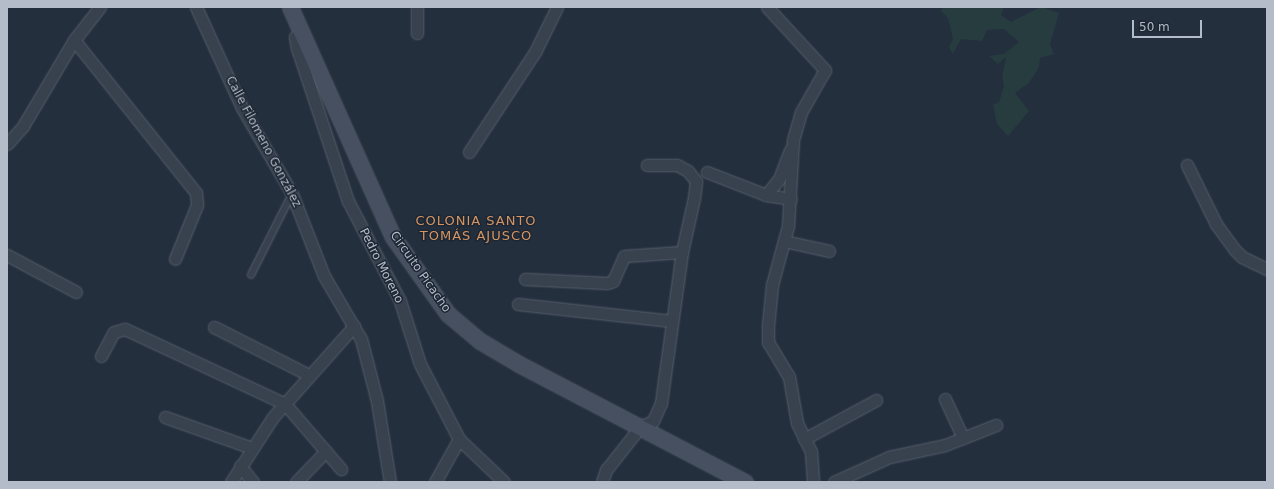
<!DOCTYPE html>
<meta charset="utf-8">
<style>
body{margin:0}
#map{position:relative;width:1274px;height:489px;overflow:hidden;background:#242f3e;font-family:"DejaVu Sans",sans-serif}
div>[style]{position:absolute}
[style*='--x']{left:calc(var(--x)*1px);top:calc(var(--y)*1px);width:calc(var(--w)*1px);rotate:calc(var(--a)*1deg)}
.green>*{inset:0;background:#263c3f}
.roads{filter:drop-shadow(0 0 1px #565f6c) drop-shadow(0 0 1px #565f6c)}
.service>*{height:5.5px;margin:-2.75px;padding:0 2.75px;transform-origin:2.75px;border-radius:2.75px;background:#38414e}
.minor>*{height:11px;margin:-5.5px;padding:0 5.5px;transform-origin:5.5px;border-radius:5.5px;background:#38414e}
.secondary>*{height:15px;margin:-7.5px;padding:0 7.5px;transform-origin:7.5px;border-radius:7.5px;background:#465061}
span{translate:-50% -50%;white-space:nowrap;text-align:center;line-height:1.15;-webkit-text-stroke:3px #1d2633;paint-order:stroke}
.street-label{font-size:12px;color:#b4bcc9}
.neighbourhood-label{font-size:13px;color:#d59563;letter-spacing:1px}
.frame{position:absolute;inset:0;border:8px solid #b4bcc9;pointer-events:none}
.scale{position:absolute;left:1132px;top:20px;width:70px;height:18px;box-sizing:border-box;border:2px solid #b4bcc9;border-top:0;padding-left:5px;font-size:12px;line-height:14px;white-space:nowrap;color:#b4bcc9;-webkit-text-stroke:3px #1d2633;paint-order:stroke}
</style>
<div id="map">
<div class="green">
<div style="clip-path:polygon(943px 7px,1004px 7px,1001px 15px,1011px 22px,1041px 7px,1059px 13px,1050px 44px,1054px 54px,1040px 58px,1039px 67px,1029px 83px,1015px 93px,1029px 111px,1008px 136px,997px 124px,993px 105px,999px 102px,1004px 86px,1002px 77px,1006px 57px,998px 64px,989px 56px,1004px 54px,1019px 42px,1004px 29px,987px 30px,982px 41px,961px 39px,953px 54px,949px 47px,953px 39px,948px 18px,941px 11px)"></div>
</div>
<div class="roads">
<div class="service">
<div style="--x:251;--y:275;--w:91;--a:-63.2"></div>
</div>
<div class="minor">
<div style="--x:196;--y:7;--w:111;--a:65.5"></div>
<div style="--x:242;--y:108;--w:99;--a:59.8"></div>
<div style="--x:292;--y:194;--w:88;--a:68.7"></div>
<div style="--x:324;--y:276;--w:73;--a:59.6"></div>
<div style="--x:361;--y:339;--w:64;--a:75.5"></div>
<div style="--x:377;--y:401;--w:82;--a:80.9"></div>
<div style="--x:417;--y:7;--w:26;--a:90"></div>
<div style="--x:767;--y:7;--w:86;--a:47.4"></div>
<div style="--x:825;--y:70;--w:48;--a:119.7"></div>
<div style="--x:801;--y:112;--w:29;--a:106"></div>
<div style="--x:793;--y:140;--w:86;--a:93.3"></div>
<div style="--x:788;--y:226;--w:61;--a:105.2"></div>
<div style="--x:772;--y:285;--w:41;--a:95.6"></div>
<div style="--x:768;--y:326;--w:16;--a:90"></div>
<div style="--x:768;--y:342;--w:41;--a:59"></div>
<div style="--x:789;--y:377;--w:47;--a:80.1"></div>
<div style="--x:797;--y:423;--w:32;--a:64"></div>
<div style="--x:811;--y:452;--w:30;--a:86"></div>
<div style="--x:302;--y:33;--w:8;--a:150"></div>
<div style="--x:295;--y:37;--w:11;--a:80"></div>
<div style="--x:297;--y:48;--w:161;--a:71.6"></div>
<div style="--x:348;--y:201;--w:113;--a:62.5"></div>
<div style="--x:400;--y:301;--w:66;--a:72.4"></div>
<div style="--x:420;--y:364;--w:85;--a:62.5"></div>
<div style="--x:459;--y:439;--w:62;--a:43.7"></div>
<div style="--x:74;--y:40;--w:196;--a:51.4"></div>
<div style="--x:196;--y:193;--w:12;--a:85"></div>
<div style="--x:197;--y:205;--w:58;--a:112.2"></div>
<div style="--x:7;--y:144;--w:24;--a:-48"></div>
<div style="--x:23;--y:126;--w:100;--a:-59.3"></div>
<div style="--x:74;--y:40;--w:42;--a:-51.8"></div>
<div style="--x:469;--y:152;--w:120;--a:-56.6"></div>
<div style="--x:535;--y:52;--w:50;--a:-63.9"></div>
<div style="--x:1187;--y:165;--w:66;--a:63.8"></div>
<div style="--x:1216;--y:224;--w:32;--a:54"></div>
<div style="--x:1235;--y:250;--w:10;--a:45"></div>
<div style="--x:1242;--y:257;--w:28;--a:26"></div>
<div style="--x:707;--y:172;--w:63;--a:21.3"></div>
<div style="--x:766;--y:195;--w:25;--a:9"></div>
<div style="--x:766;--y:195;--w:21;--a:-51"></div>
<div style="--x:779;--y:179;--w:31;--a:-69"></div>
<div style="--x:784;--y:241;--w:46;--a:12.5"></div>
<div style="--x:7;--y:255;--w:78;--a:28.2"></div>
<div style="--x:525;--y:279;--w:82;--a:2.8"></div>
<div style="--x:607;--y:283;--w:6;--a:-18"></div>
<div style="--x:613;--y:281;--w:27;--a:-66"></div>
<div style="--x:624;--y:256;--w:58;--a:-3.9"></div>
<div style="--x:518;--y:304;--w:155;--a:6.3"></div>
<div style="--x:214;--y:327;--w:106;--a:26.8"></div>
<div style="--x:101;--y:356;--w:27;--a:-62"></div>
<div style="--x:114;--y:332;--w:11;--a:-15"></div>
<div style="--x:125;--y:329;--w:177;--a:25.1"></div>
<div style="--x:285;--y:404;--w:86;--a:49.3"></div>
<div style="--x:945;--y:399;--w:43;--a:65.2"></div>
<div style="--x:165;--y:417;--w:92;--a:19.6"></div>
<div style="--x:804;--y:439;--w:82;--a:-28.4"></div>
<div style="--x:240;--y:466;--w:21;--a:51"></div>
<div style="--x:231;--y:482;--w:77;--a:-57.1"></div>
<div style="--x:273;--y:417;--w:122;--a:-48.3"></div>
<div style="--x:296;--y:482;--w:43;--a:-45.9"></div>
<div style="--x:435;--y:482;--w:49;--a:-60.8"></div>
<div style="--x:602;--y:482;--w:13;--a:-72"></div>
<div style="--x:606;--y:470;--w:55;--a:-51.7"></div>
<div style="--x:640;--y:427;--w:14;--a:-25"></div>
<div style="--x:653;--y:421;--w:20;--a:-66"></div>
<div style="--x:661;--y:403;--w:152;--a:-82.1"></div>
<div style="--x:682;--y:252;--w:55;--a:-77.5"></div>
<div style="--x:694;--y:198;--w:17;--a:-83"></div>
<div style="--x:696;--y:181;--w:13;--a:-129"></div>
<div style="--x:688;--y:171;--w:13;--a:-151"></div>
<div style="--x:677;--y:165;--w:30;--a:180"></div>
<div style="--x:834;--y:482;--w:60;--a:-24.4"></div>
<div style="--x:889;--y:457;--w:57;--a:-12.1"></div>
<div style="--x:945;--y:445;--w:55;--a:-21.4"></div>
</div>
<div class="secondary">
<div style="--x:290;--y:7;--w:252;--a:65.9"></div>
<div style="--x:393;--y:237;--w:95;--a:54.5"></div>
<div style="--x:448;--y:314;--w:42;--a:40.2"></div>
<div style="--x:480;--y:341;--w:45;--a:30.5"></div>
<div style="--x:519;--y:364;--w:255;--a:27.6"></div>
</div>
</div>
<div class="street-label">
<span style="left:263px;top:142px;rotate:62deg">Calle Filomeno González</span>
<span style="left:381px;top:266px;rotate:63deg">Pedro Moreno</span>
<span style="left:420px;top:272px;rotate:55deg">Circuito Picacho</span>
</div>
<div class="neighbourhood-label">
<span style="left:476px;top:229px">COLONIA SANTO<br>TOMÁS AJUSCO</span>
</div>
<div class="frame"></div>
<div class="scale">50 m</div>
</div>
